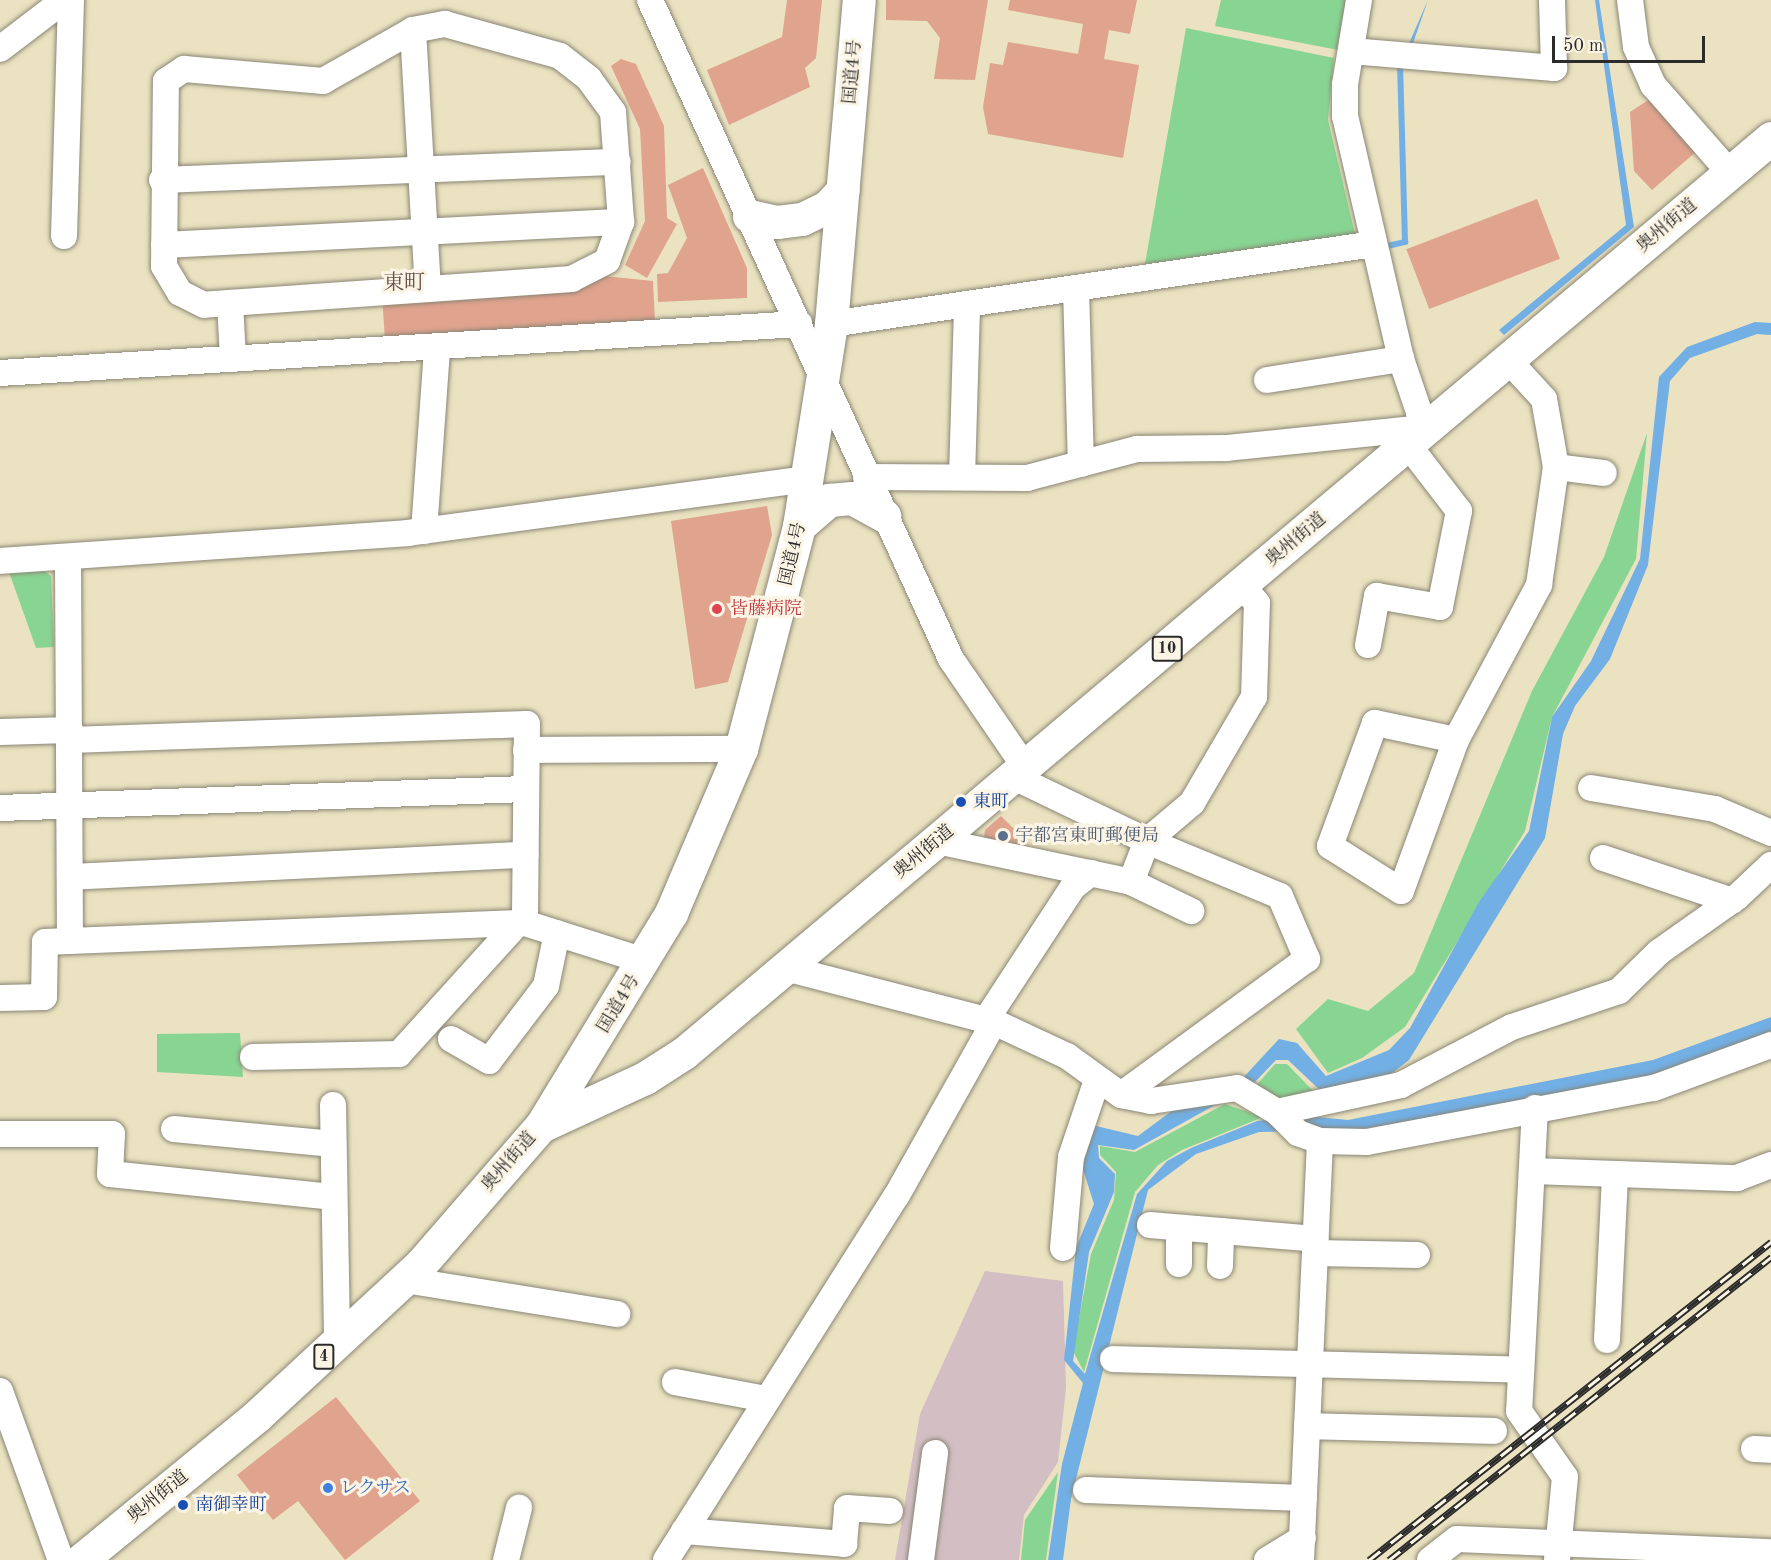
<!DOCTYPE html>
<meta charset="utf-8">
<style>
body{margin:0}
#map{position:relative;width:1771px;height:1560px;overflow:hidden;background:#eae2c0;font-family:"Old Standard TT","Noto Serif JP",serif}
div>[style]{position:absolute}
[style*='--x']{left:calc(var(--x)*1px);top:calc(var(--y)*1px);width:calc(var(--w)*1px);rotate:calc(var(--a)*1deg)}
.industrial>*{inset:0;background:#d2bec3}
.green>*{inset:0;background:#88d593}
.water>*{inset:0;background:#72afe4}
.stream>*{height:6px;margin:-3px;padding:0 3px;transform-origin:3px;border-radius:3px;background:#72afe4}
.building>*{inset:0;background:#e0a38e;transform-origin:0 0}
.roads{filter:drop-shadow(0 0 2px #8a8676) drop-shadow(0 0 2px #8a8676)}
.minor>*{height:26px;margin:-13px;padding:0 13px;transform-origin:13px;border-radius:13px;background:#fff}
.major>*{height:33px;margin:-16.5px;padding:0 16.5px;transform-origin:16.5px;border-radius:16.5px;background:#fff}
.highway>*{height:33px;margin:-16.5px;padding:0 16.5px;transform-origin:16.5px;border-radius:16.5px;background:#fff}
.rail>*{height:7px;margin-top:-3.5px;transform-origin:0;background:repeating-linear-gradient(90deg,#fcf5e5 0 14px,#2b2b2b 0 28px);box-sizing:border-box;border-block:2px solid #2b2b2b}
.dots>*{width:16px;height:16px;translate:-50% -50%;box-sizing:border-box;border:3px solid #fcf5e5;border-radius:50%}
span{translate:-50% -50%;white-space:nowrap;text-align:center;line-height:1.15;-webkit-text-stroke:6px #fcf5e5;paint-order:stroke}
.shield-label span{padding:2px 4px;background:#fcf5e5;border:2px solid;border-radius:4px;-webkit-text-stroke-width:0}
.shield-label{font-size:16px;color:#2b2b2b;font-weight:700}
.street-label{font-size:18px;color:#2b2b2b}
.health-label{font-size:18px;color:#be3a42}
.left{translate:0 -50%;text-align:left}
.transit-label{font-size:18px;color:#164399}
.service-label{font-size:18px;color:#4e5e75}
.shop-label{font-size:18px;color:#366cbe}
.quarter-label{font-size:21px;color:#6a554e}
.scale{position:absolute;left:1552px;top:36px;width:153px;height:27px;box-sizing:border-box;border:3px solid #2b2b2b;border-top:0;padding-left:8px;font-size:18px;line-height:21px;white-space:nowrap;color:#2b2b2b;-webkit-text-stroke:4px #fcf5e5;paint-order:stroke}
</style>
<div id="map">
<div class="industrial">
<div style="clip-path:polygon(985px 1271px,1063px 1281px,1066px 1388px,1058px 1462px,1024px 1515px,1019px 1560px,895px 1560px,920px 1414px)"></div>
</div>
<div class="green">
<div style="clip-path:polygon(1221px 0,1347px 0,1338px 50px,1215px 26px)"></div>
<div style="clip-path:polygon(1186px 28px,1334px 58px,1328px 120px,1356px 238px,1145px 264px)"></div>
<div style="clip-path:polygon(1647px 433px,1636px 559px,1552px 717px,1525px 831px,1405px 1027px,1362px 1058px,1328px 1073px,1296px 1029px,1328px 999px,1368px 1011px,1414px 973px,1532px 691px,1604px 557px)"></div>
<div style="clip-path:polygon(41px 568px,51px 576px,54px 647px,36px 648px,8px 569px)"></div>
<div style="clip-path:polygon(240px 1033px,243px 1077px,157px 1072px,157px 1034px)"></div>
<div style="clip-path:polygon(1275px 1064px,1287px 1064px,1321px 1099px,1280px 1103px,1254px 1088px)"></div>
<div style="clip-path:polygon(1225px 1104px,1263px 1117px,1182px 1150px,1158px 1165px,1135px 1192px,1084px 1372px,1073px 1351px,1091px 1254px,1114px 1200px,1116px 1172px,1100px 1155px,1100px 1146px,1135px 1152px)"></div>
<div style="clip-path:polygon(1058px 1472px,1046px 1560px,1021px 1560px,1025px 1520px)"></div>
</div>
<div class="water">
<div style="clip-path:polygon(1428px 0,1411px 49px,1407px 48px)"></div>
<div style="clip-path:polygon(1595px 0,1599px 0,1634px 227px,1504px 335px,1499px 330px,1626px 225px)"></div>
<div style="clip-path:polygon(1755px 322px,1771px 323px,1771px 335px,1757px 334px,1690px 358px,1670px 381px,1648px 565px,1610px 659px,1575px 706px,1563px 734px,1545px 838px,1409px 1060px,1387px 1077px,1323px 1093px,1288px 1060px,1276px 1060px,1253px 1084px,1134px 1150px,1098px 1145px,1099px 1158px,1115px 1174px,1114px 1192px,1089px 1252px,1073px 1361px,1085px 1374px,1137px 1194px,1167px 1161px,1191px 1148px,1257px 1121px,1307px 1116px,1348px 1120px,1653px 1060px,1771px 1017px,1771px 1035px,1622px 1086px,1356px 1130px,1259px 1132px,1196px 1154px,1148px 1190px,1071px 1499px,1063px 1560px,1048px 1560px,1062px 1464px,1083px 1383px,1064px 1360px,1076px 1248px,1094px 1204px,1080px 1160px,1092px 1125px,1138px 1136px,1181px 1104px,1241px 1080px,1279px 1039px,1297px 1043px,1326px 1076px,1389px 1050px,1410px 1028px,1479px 902px,1529px 831px,1552px 717px,1591px 661px,1640px 559px,1659px 377px,1687px 347px)"></div>
</div>
<div class="stream">
<div style="--x:1383;--y:247;--w:23;--a:-13"></div>
<div style="--x:1405;--y:242;--w:174;--a:-91.6"></div>
</div>
<div class="building">
<div style="clip-path:polygon(787px 0,822px 0,816px 58px,805px 68px,810px 87px,729px 125px,707px 70px,782px 37px)"></div>
<div style="clip-path:polygon(886px 0,988px 0,975px 80px,934px 79px,940px 38px,927px 21px,886px 20px)"></div>
<div style="clip-path:polygon(1010px 0,1137px 0,1130px 34px,1109px 30px,1104px 59px,1139px 65px,1123px 158px,988px 134px,983px 107px,990px 63px,1003px 65px,1008px 42px,1078px 54px,1083px 24px,1008px 10px)"></div>
<div style="clip-path:polygon(621px 59px,636px 64px,664px 126px,667px 218px,677px 224px,647px 278px,625px 265px,645px 221px,640px 129px,611px 66px)"></div>
<div style="clip-path:polygon(1653px 97px,1698px 150px,1652px 190px,1634px 171px,1630px 112px)"></div>
<div style="clip-path:polygon(703px 168px,747px 268px,747px 298px,658px 302px,657px 274px,668px 273px,687px 238px,668px 185px)"></div>
<div style="left:1537px;top:199px;width:64px;height:140px;rotate:69deg"></div>
<div style="clip-path:polygon(604px 276px,653px 281px,655px 322px,385px 339px,382px 296px)"></div>
<div style="clip-path:polygon(767px 506px,772px 535px,728px 682px,695px 689px,671px 521px)"></div>
<div style="clip-path:polygon(1001px 816px,1028px 843px,1016px 854px,983px 847px,985px 830px)"></div>
<div style="clip-path:polygon(336px 1397px,420px 1501px,345px 1560px,298px 1501px,273px 1520px,237px 1475px)"></div>
</div>
<div class="roads">
<div class="minor">
<div style="--x:650;--y:0;--w:724;--a:65.45"></div>
<div style="--x:951;--y:659;--w:131;--a:55.6"></div>
<div style="--x:1359;--y:0;--w:86;--a:99.4"></div>
<div style="--x:1345;--y:85;--w:31;--a:90"></div>
<div style="--x:1345;--y:116;--w:249;--a:77"></div>
<div style="--x:1401;--y:359;--w:56;--a:71.2"></div>
<div style="--x:1419;--y:412;--w:19;--a:51"></div>
<div style="--x:1630;--y:0;--w:47;--a:82.7"></div>
<div style="--x:1636;--y:47;--w:42;--a:65.9"></div>
<div style="--x:1653;--y:85;--w:117;--a:48.8"></div>
<div style="--x:445;--y:24;--w:119;--a:15.5"></div>
<div style="--x:560;--y:56;--w:37;--a:38"></div>
<div style="--x:589;--y:79;--w:41;--a:54"></div>
<div style="--x:613;--y:112;--w:110;--a:85.8"></div>
<div style="--x:621;--y:222;--w:41;--a:109.7"></div>
<div style="--x:607;--y:261;--w:39;--a:153"></div>
<div style="--x:572;--y:279;--w:369;--a:176"></div>
<div style="--x:204;--y:305;--w:27;--a:-153"></div>
<div style="--x:180;--y:293;--w:31;--a:-121"></div>
<div style="--x:164;--y:266;--w:185;--a:-89.4"></div>
<div style="--x:166;--y:81;--w:22;--a:-34"></div>
<div style="--x:184;--y:69;--w:140;--a:4.9"></div>
<div style="--x:323;--y:81;--w:103;--a:-29.5"></div>
<div style="--x:413;--y:30;--w:33;--a:-11"></div>
<div style="--x:413;--y:30;--w:258;--a:86.7"></div>
<div style="--x:0;--y:49;--w:81;--a:-37.4"></div>
<div style="--x:1351;--y:51;--w:204;--a:4.8"></div>
<div style="--x:1554;--y:68;--w:68;--a:-91.7"></div>
<div style="--x:162;--y:180;--w:456;--a:-2.3"></div>
<div style="--x:64;--y:236;--w:236;--a:-88.3"></div>
<div style="--x:164;--y:245;--w:458;--a:-2.9"></div>
<div style="--x:1076;--y:288;--w:176;--a:88.4"></div>
<div style="--x:230;--y:303;--w:56;--a:86.9"></div>
<div style="--x:831;--y:324;--w:549;--a:-8.38"></div>
<div style="--x:0;--y:373;--w:801;--a:-3.51"></div>
<div style="--x:1267;--y:380;--w:136;--a:-8.9"></div>
<div style="--x:1556;--y:467;--w:48;--a:7.1"></div>
<div style="--x:866;--y:477;--w:161;--a:0.4"></div>
<div style="--x:1027;--y:478;--w:114;--a:-14.8"></div>
<div style="--x:1137;--y:449;--w:89;--a:-0.6"></div>
<div style="--x:1226;--y:448;--w:206;--a:-5.8"></div>
<div style="--x:962;--y:477;--w:173;--a:-88.3"></div>
<div style="--x:424;--y:531;--w:183;--a:-85.9"></div>
<div style="--x:68;--y:559;--w:382;--a:89.7"></div>
<div style="--x:0;--y:561;--w:409;--a:-3.9"></div>
<div style="--x:408;--y:533;--w:405;--a:-7.7"></div>
<div style="--x:1368;--y:645;--w:50;--a:-79.6"></div>
<div style="--x:1377;--y:596;--w:64;--a:9.9"></div>
<div style="--x:1440;--y:607;--w:98;--a:-78.8"></div>
<div style="--x:1459;--y:511;--w:82;--a:-127.6"></div>
<div style="--x:0;--y:732;--w:70;--a:-1.6"></div>
<div style="--x:70;--y:740;--w:457;--a:-2"></div>
<div style="--x:527;--y:724;--w:199;--a:90.6"></div>
<div style="--x:1456;--y:740;--w:83;--a:-168.1"></div>
<div style="--x:1375;--y:723;--w:131;--a:110.1"></div>
<div style="--x:1330;--y:846;--w:84;--a:32.4"></div>
<div style="--x:1401;--y:891;--w:161;--a:-70"></div>
<div style="--x:1456;--y:740;--w:176;--a:-61.8"></div>
<div style="--x:1539;--y:585;--w:119;--a:-81.8"></div>
<div style="--x:1556;--y:467;--w:69;--a:-100"></div>
<div style="--x:1544;--y:399;--w:52;--a:-132.6"></div>
<div style="--x:526;--y:750;--w:215;--a:-0.3"></div>
<div style="--x:1014;--y:777;--w:148;--a:25.7"></div>
<div style="--x:1147;--y:841;--w:144;--a:22.5"></div>
<div style="--x:1280;--y:896;--w:69;--a:66.8"></div>
<div style="--x:1307;--y:959;--w:230;--a:143.8"></div>
<div style="--x:1591;--y:788;--w:126;--a:9.6"></div>
<div style="--x:1715;--y:809;--w:61;--a:23.2"></div>
<div style="--x:0;--y:808;--w:526;--a:-2.07"></div>
<div style="--x:937;--y:841;--w:198;--a:11.9"></div>
<div style="--x:1131;--y:882;--w:67;--a:25.8"></div>
<div style="--x:1603;--y:858;--w:136;--a:18.4"></div>
<div style="--x:70;--y:877;--w:456;--a:-2.8"></div>
<div style="--x:1131;--y:882;--w:44;--a:-68.7"></div>
<div style="--x:1147;--y:841;--w:59;--a:-40.2"></div>
<div style="--x:1192;--y:803;--w:123;--a:-59.7"></div>
<div style="--x:1254;--y:697;--w:94;--a:-88.2"></div>
<div style="--x:1257;--y:603;--w:23;--a:-131"></div>
<div style="--x:785;--y:968;--w:216;--a:14.5"></div>
<div style="--x:994;--y:1022;--w:81;--a:25"></div>
<div style="--x:1067;--y:1056;--w:67;--a:35.8"></div>
<div style="--x:1121;--y:1095;--w:31;--a:11"></div>
<div style="--x:1151;--y:1101;--w:87;--a:-8.6"></div>
<div style="--x:1237;--y:1088;--w:47;--a:31"></div>
<div style="--x:1277;--y:1112;--w:30;--a:45"></div>
<div style="--x:1298;--y:1133;--w:23;--a:20"></div>
<div style="--x:1320;--y:1141;--w:47;--a:1.2"></div>
<div style="--x:1367;--y:1142;--w:292;--a:-10.7"></div>
<div style="--x:1654;--y:1088;--w:125;--a:-20.2"></div>
<div style="--x:0;--y:998;--w:44;--a:-1.3"></div>
<div style="--x:44;--y:997;--w:55;--a:-89"></div>
<div style="--x:45;--y:942;--w:480;--a:-2.3"></div>
<div style="--x:525;--y:923;--w:126;--a:17.6"></div>
<div style="--x:986;--y:1020;--w:159;--a:-56.8"></div>
<div style="--x:1073;--y:887;--w:23;--a:-38"></div>
<div style="--x:451;--y:1039;--w:44;--a:30.1"></div>
<div style="--x:489;--y:1061;--w:94;--a:-52.8"></div>
<div style="--x:546;--y:986;--w:54;--a:-78.3"></div>
<div style="--x:253;--y:1057;--w:146;--a:-1.2"></div>
<div style="--x:399;--y:1054;--w:176;--a:-47.8"></div>
<div style="--x:333;--y:1105;--w:241;--a:89"></div>
<div style="--x:1535;--y:1108;--w:303;--a:93"></div>
<div style="--x:1519;--y:1411;--w:80;--a:55.1"></div>
<div style="--x:1565;--y:1477;--w:83;--a:95.5"></div>
<div style="--x:1277;--y:1112;--w:127;--a:-12.3"></div>
<div style="--x:1401;--y:1085;--w:125;--a:-27.6"></div>
<div style="--x:1512;--y:1027;--w:113;--a:-18.6"></div>
<div style="--x:1619;--y:991;--w:56;--a:-44.3"></div>
<div style="--x:1659;--y:952;--w:95;--a:-35.2"></div>
<div style="--x:1737;--y:897;--w:47;--a:-43.3"></div>
<div style="--x:174;--y:1129;--w:160;--a:5.4"></div>
<div style="--x:0;--y:1134;--w:112;--a:0"></div>
<div style="--x:112;--y:1134;--w:40;--a:92.9"></div>
<div style="--x:110;--y:1174;--w:223;--a:5.9"></div>
<div style="--x:1532;--y:1171;--w:205;--a:2"></div>
<div style="--x:1737;--y:1178;--w:36;--a:-21"></div>
<div style="--x:1150;--y:1225;--w:166;--a:4.8"></div>
<div style="--x:1063;--y:1248;--w:91;--a:-85"></div>
<div style="--x:1071;--y:1157;--w:81;--a:-71.3"></div>
<div style="--x:1315;--y:1253;--w:102;--a:1.1"></div>
<div style="--x:1179;--y:1264;--w:36;--a:-90"></div>
<div style="--x:1220;--y:1266;--w:35;--a:-88"></div>
<div style="--x:405;--y:1280;--w:215;--a:9.1"></div>
<div style="--x:1607;--y:1340;--w:166;--a:-87.2"></div>
<div style="--x:1113;--y:1359;--w:408;--a:1.5"></div>
<div style="--x:675;--y:1382;--w:93;--a:10.6"></div>
<div style="--x:0;--y:1391;--w:180;--a:70.2"></div>
<div style="--x:1307;--y:1426;--w:187;--a:1.5"></div>
<div style="--x:1754;--y:1449;--w:17;--a:3"></div>
<div style="--x:1086;--y:1490;--w:218;--a:2.1"></div>
<div style="--x:684;--y:1531;--w:161;--a:4.6"></div>
<div style="--x:844;--y:1544;--w:36;--a:-85"></div>
<div style="--x:847;--y:1508;--w:43;--a:4"></div>
<div style="--x:506;--y:1560;--w:54;--a:-76"></div>
<div style="--x:666;--y:1560;--w:432;--a:-57.7"></div>
<div style="--x:897;--y:1195;--w:198;--a:-60.7"></div>
<div style="--x:921;--y:1560;--w:108;--a:-82.5"></div>
<div style="--x:1267;--y:1560;--w:42;--a:-31.4"></div>
<div style="--x:1301;--y:1560;--w:419;--a:-87.4"></div>
<div style="--x:1430;--y:1560;--w:34;--a:-38"></div>
<div style="--x:1457;--y:1539;--w:314;--a:2.4"></div>
</div>
<div class="major">
<div style="--x:541;--y:1126;--w:115;--a:-24.8"></div>
<div style="--x:645;--y:1078;--w:46;--a:-32.7"></div>
<div style="--x:684;--y:1053;--w:1421;--a:-40.09"></div>
</div>
<div class="highway">
<div style="--x:749;--y:216;--w:29;--a:12"></div>
<div style="--x:777;--y:222;--w:25;--a:-7"></div>
<div style="--x:802;--y:219;--w:28;--a:-26"></div>
<div style="--x:827;--y:207;--w:23;--a:-47"></div>
<div style="--x:799;--y:526;--w:40;--a:-41"></div>
<div style="--x:829;--y:500;--w:23;--a:-5"></div>
<div style="--x:852;--y:498;--w:37;--a:29"></div>
<div style="--x:81;--y:1560;--w:229;--a:-39.3"></div>
<div style="--x:258;--y:1415;--w:221;--a:-42.8"></div>
<div style="--x:420;--y:1265;--w:184;--a:-49"></div>
<div style="--x:541;--y:1126;--w:250;--a:-58.6"></div>
<div style="--x:671;--y:913;--w:178;--a:-66.9"></div>
<div style="--x:741;--y:749;--w:230;--a:-75.4"></div>
<div style="--x:799;--y:526;--w:205;--a:-81"></div>
<div style="--x:831;--y:324;--w:325;--a:-85.1"></div>
</div>
</div>
<div class="rail">
<div style="--x:1369;--y:1560;--w:513;--a:-38.35"></div>
<div style="--x:1389;--y:1560;--w:488;--a:-38.4"></div>
</div>
<div class="dots">
<div style="left:717px;top:609px;background:#e0444e"></div>
<div style="left:961px;top:802px;background:#1a4fb4"></div>
<div style="left:1003px;top:836px;background:#5c6f8a"></div>
<div style="left:328px;top:1488px;background:#3f7fe0"></div>
<div style="left:183px;top:1505px;background:#1a4fb4"></div>
</div>
<div class="shield-label">
<span style="left:1167px;top:649px">10</span>
<span style="left:324px;top:1357px">4</span>
</div>
<div class="street-label">
<span style="left:853px;top:72px;rotate:-85deg">国道4号</span>
<span style="left:1667px;top:226px;rotate:-40deg">奥州街道</span>
<span style="left:1296px;top:540px;rotate:-40deg">奥州街道</span>
<span style="left:793px;top:554px;rotate:-77deg">国道4号</span>
<span style="left:924px;top:852px;rotate:-40deg">奥州街道</span>
<span style="left:619px;top:1004px;rotate:-59deg">国道4号</span>
<span style="left:509px;top:1162px;rotate:-49deg">奥州街道</span>
<span style="left:158px;top:1497px;rotate:-39deg">奥州街道</span>
</div>
<div class="health-label">
<span class="left" style="left:730px;top:609px">皆藤病院</span>
</div>
<div class="transit-label">
<span class="left" style="left:973px;top:802px">東町</span>
<span class="left" style="left:195px;top:1505px">南御幸町</span>
</div>
<div class="service-label">
<span class="left" style="left:1015px;top:836px">宇都宮東町郵便局</span>
</div>
<div class="shop-label">
<span class="left" style="left:340px;top:1488px">レクサス</span>
</div>
<div class="quarter-label">
<span style="left:404px;top:284px">東町</span>
</div>
<div class="scale">50 m</div>
</div>
